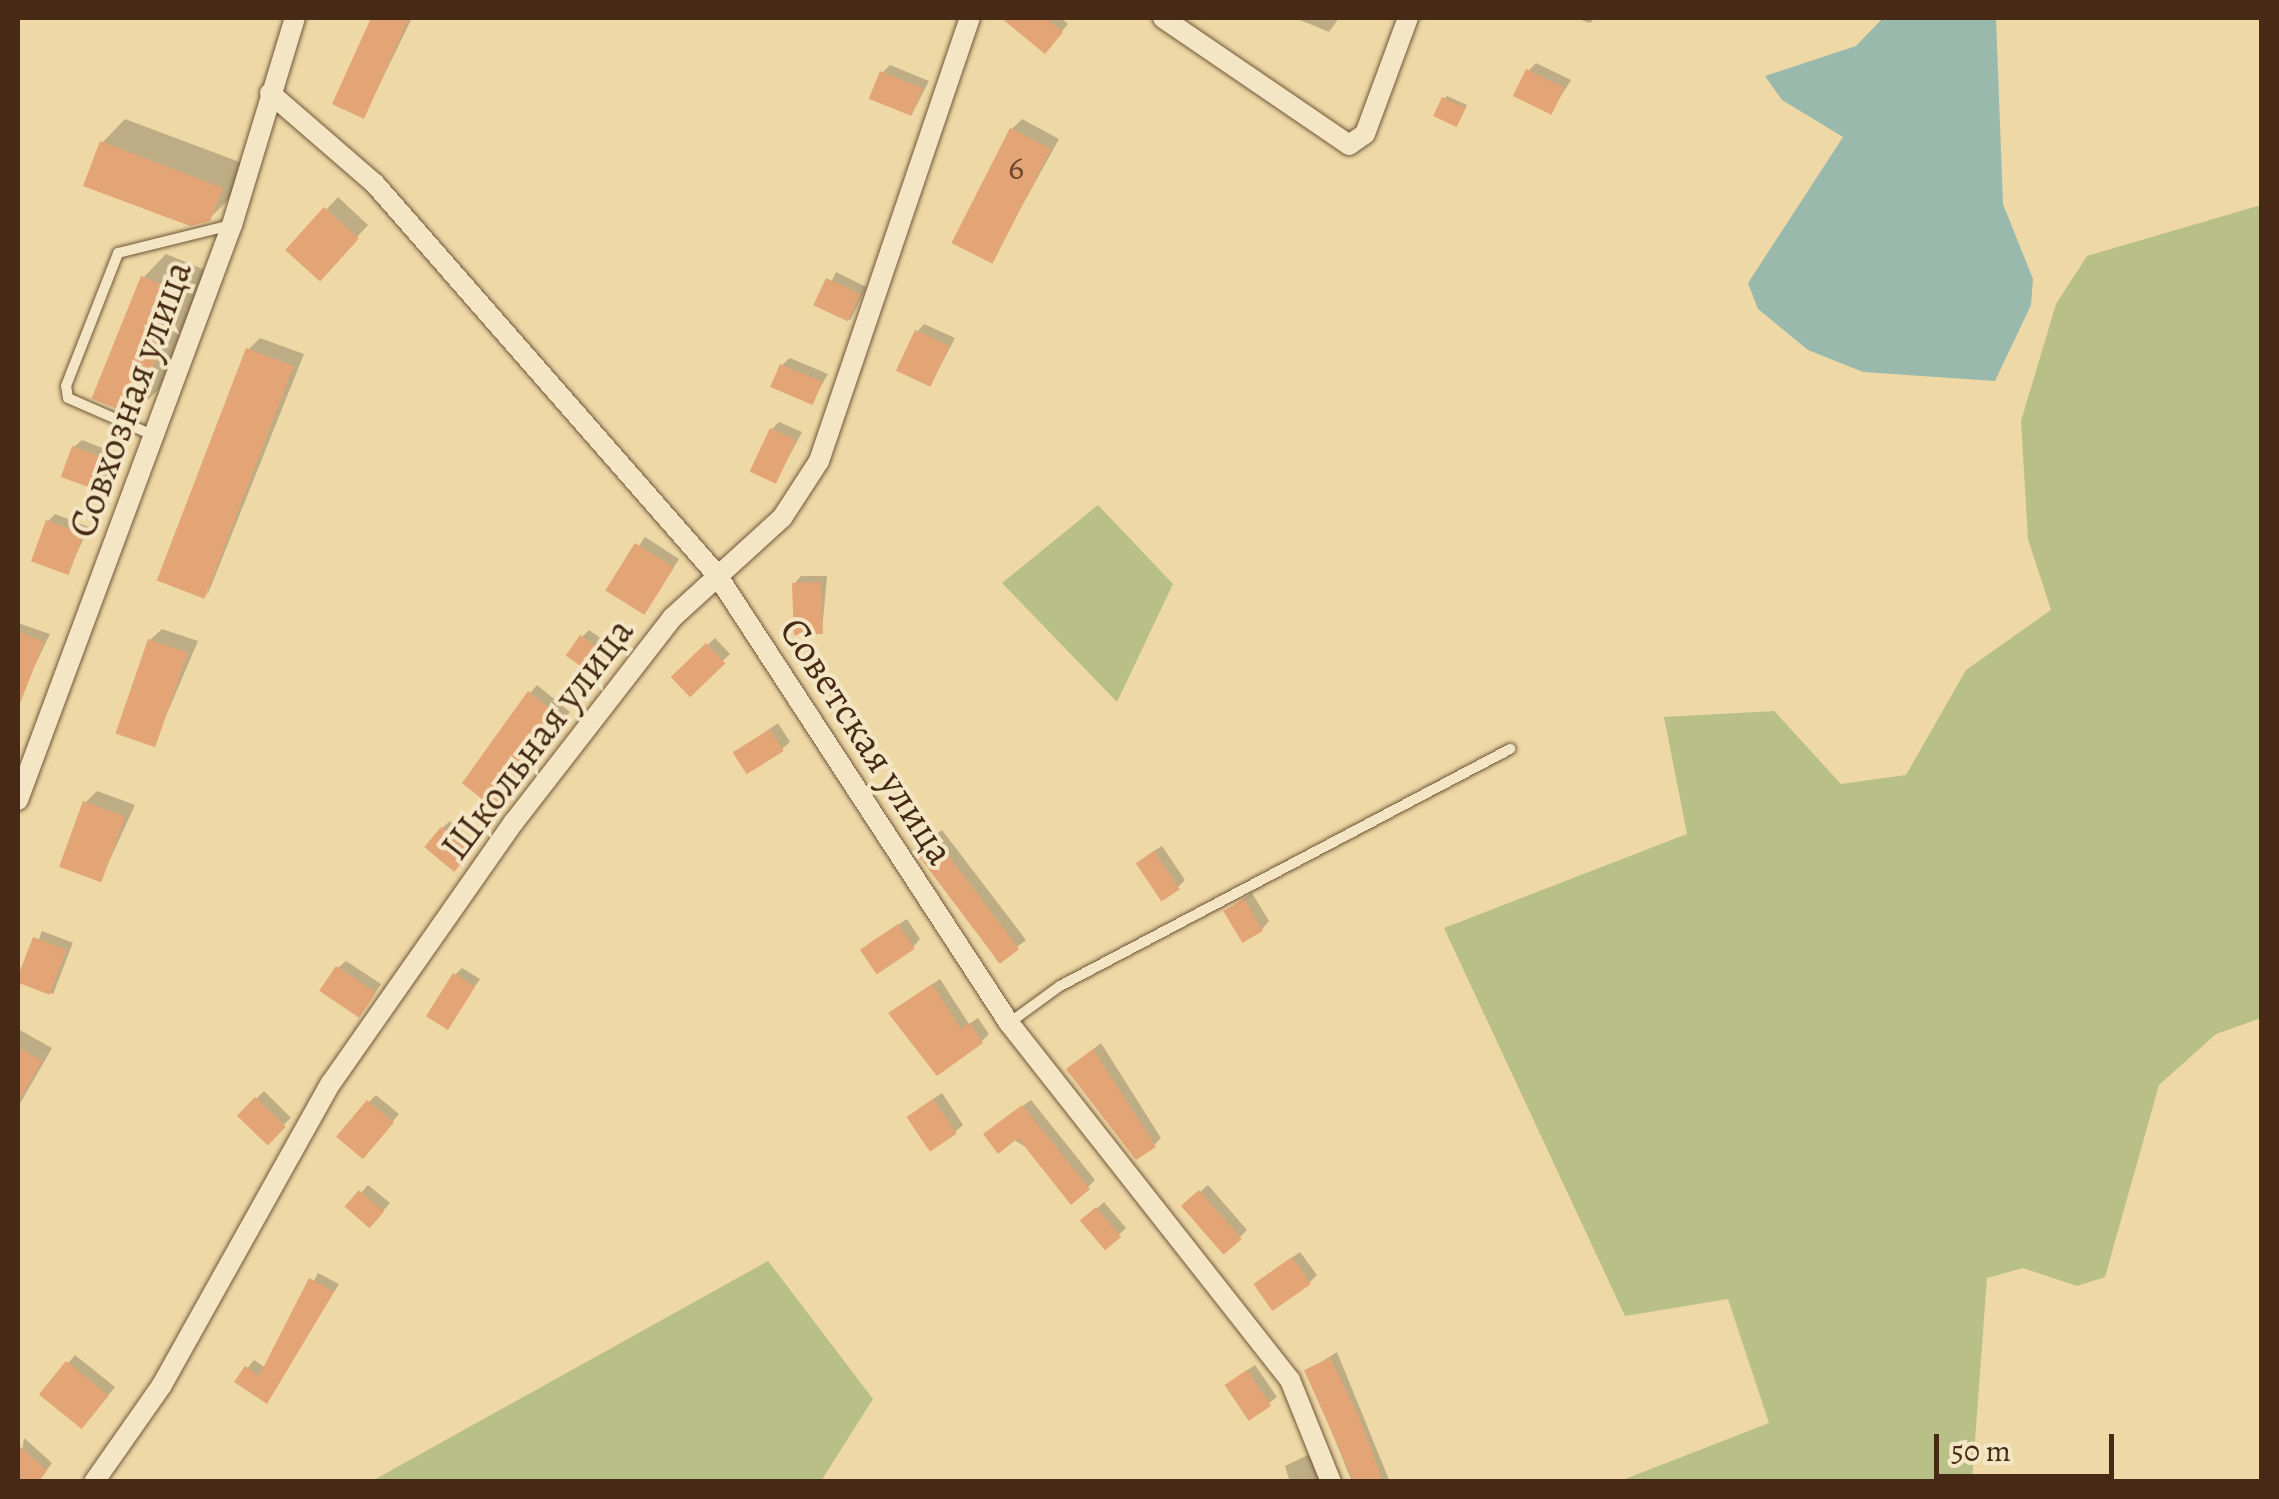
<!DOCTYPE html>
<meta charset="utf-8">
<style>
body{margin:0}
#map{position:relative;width:2279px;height:1499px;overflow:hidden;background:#eed8a6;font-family:Alegreya,serif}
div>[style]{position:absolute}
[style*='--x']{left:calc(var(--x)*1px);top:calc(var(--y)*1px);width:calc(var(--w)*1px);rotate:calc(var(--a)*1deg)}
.green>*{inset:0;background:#b8bf87}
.water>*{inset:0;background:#9ab9ad}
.shadow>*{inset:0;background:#0003;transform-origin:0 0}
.building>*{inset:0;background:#e3a576;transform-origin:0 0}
.roads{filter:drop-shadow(0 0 2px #705639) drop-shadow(0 0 2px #705639)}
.service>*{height:10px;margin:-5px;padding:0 5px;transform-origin:5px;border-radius:5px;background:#f4e6c5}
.minor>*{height:20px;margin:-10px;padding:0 10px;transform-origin:10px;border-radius:10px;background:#f4e6c5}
span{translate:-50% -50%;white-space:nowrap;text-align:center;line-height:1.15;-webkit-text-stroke:8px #f4e6c5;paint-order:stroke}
.number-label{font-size:35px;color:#6d492d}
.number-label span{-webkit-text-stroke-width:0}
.street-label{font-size:40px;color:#462a15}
.frame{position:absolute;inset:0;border:20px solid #462a15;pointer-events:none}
.scale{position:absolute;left:1934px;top:1434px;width:180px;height:45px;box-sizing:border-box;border:5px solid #462a15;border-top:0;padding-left:12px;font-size:30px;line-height:35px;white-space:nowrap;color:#462a15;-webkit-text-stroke:8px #f4e6c5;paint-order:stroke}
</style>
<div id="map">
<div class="green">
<div style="clip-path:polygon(2261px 205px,2261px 1018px,2216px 1034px,2159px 1085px,2105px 1277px,2077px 1286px,2023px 1268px,1987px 1278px,1972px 1481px,1620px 1481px,1769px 1423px,1728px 1299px,1625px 1316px,1444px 928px,1687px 834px,1664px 717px,1774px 711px,1841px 784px,1906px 775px,1966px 670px,2051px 610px,2028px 539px,2021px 421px,2056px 304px,2087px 256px)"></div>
<div style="clip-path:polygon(1098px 505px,1173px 584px,1117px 702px,1002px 583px)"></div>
<div style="clip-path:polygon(768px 1261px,873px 1399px,821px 1481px,372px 1481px)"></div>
</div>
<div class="water">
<div style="clip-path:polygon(1883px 18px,1996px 18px,2003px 204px,2033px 279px,2031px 305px,1995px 381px,1863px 372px,1808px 350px,1758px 309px,1748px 283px,1843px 137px,1782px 100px,1765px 76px,1856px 46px)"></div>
</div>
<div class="shadow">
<div style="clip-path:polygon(374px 18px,412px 18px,364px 116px,335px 103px)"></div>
<div style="clip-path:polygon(1021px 18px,1061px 18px,1068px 24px,1052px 43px,1014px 25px)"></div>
<div style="clip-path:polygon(1295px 18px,1339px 18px,1329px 32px)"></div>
<div style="clip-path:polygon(1575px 18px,1595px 18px,1590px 23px)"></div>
<div style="clip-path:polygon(1536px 63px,1571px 80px,1551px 112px,1528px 71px)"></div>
<div style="clip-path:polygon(890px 65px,929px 81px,912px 114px,882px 73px)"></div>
<div style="clip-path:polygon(1447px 96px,1467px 105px,1460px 120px,1444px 99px)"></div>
<div style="clip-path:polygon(125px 119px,245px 164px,233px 195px,209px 219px,102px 143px)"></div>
<div style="clip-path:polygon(1022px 119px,1059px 139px,992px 260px,1012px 129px)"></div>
<div style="clip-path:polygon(338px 197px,368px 225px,331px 266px,289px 250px)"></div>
<div style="clip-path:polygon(166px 254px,205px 270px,159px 389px,135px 413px,143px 278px)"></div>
<div style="left:836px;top:272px;width:34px;height:37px;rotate:26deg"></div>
<div style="clip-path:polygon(924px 324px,955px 338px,931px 384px,917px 332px)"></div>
<div style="clip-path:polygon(260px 338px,304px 354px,207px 596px,249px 349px)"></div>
<div style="clip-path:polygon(790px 358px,828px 374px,812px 402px,782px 365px)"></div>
<div style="clip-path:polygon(779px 422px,802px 432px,776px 481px,772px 429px)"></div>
<div style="clip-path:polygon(82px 440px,121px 455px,103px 490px,74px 447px)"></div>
<div style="clip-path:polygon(55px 514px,89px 527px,68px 572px,48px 521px)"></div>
<div style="clip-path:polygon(645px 537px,679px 559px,650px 604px,609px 590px)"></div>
<div style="clip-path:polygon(801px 576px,827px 576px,822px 631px,794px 584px)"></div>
<div style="clip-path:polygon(18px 623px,50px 634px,24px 688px,18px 686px)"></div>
<div style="clip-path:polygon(162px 629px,198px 641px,154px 744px,150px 640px)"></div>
<div style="clip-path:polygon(589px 630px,618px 650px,606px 668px,582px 637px)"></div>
<div style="left:715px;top:638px;width:22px;height:57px;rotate:47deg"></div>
<div style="clip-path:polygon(537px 685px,570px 712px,500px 797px,530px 693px)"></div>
<div style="clip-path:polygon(778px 723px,790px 742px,782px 749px,736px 752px)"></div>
<div style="clip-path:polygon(97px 791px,135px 805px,101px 879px,86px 802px)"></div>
<div style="clip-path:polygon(450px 821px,477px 843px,463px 861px,442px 828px)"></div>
<div style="clip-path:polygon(942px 830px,1026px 940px,998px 962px,924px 843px)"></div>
<div style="clip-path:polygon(1162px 846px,1185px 880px,1178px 887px,1146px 856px)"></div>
<div style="clip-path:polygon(1252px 893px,1269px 921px,1262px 929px,1227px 910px)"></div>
<div style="clip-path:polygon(907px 919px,920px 939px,913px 947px,870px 943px)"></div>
<div style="left:42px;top:931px;width:33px;height:55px;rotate:21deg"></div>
<div style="clip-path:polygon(346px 961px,381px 984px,366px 1006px,338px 968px)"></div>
<div style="clip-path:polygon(462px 968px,480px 979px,447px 1027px,455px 975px)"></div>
<div style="clip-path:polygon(940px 979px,969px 1024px,978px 1018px,989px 1034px,982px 1041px,891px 1013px)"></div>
<div style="clip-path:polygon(18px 1029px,52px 1048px,18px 1107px)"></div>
<div style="clip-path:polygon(1101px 1043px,1161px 1138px,1154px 1145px,1077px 1062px)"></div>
<div style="left:264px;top:1091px;width:38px;height:35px;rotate:45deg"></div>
<div style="clip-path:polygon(942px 1093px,963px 1125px,955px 1132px,917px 1110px)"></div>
<div style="clip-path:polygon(376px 1095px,399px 1114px,370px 1149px,369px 1102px)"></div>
<div style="clip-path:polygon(1031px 1100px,1095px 1180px,1088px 1187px,994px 1127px)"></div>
<div style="clip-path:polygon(368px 1185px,390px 1203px,377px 1218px,349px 1207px)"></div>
<div style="clip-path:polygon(1208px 1185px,1247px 1230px,1240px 1237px,1192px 1199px)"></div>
<div style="clip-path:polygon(1104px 1202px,1126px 1228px,1106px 1247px,1091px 1214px)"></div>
<div style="clip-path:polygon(1300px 1252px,1317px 1275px,1309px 1283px,1264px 1277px)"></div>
<div style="clip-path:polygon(318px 1273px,339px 1284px,267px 1400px,237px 1381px,254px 1360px,267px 1369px)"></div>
<div style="clip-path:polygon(1337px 1352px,1390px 1482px,1352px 1482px,1307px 1371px)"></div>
<div style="clip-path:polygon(75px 1355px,115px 1387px,89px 1419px,43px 1393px)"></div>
<div style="clip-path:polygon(1255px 1365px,1277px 1397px,1249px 1418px,1235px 1378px)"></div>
<div style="clip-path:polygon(24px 1438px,52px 1463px,38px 1482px,18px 1482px)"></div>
<div style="clip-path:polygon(1312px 1453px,1321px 1482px,1290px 1482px,1285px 1466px)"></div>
</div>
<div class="building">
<div style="clip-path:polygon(371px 18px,409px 18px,364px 119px,332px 104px)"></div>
<div style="clip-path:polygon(1001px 18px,1045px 18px,1063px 32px,1045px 54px)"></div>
<div style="left:1526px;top:69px;width:43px;height:30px;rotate:26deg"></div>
<div style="left:880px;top:71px;width:46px;height:30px;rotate:22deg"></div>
<div style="left:1442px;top:97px;width:26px;height:21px;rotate:25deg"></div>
<div style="left:1010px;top:128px;width:46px;height:129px;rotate:27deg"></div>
<div style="clip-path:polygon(100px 141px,223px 188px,210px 221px,190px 226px,83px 186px)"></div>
<div style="left:324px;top:207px;width:47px;height:58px;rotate:42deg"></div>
<div style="left:141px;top:276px;width:45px;height:132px;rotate:22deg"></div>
<div style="left:826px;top:278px;width:38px;height:30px;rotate:25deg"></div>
<div style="left:915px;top:330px;width:38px;height:45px;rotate:25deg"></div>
<div style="left:246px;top:348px;width:51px;height:249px;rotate:21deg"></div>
<div style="left:780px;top:364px;width:46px;height:25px;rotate:23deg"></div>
<div style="left:770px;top:428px;width:29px;height:48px;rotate:25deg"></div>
<div style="left:72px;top:446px;width:47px;height:33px;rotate:20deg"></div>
<div style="left:46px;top:520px;width:40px;height:44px;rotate:20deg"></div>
<div style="left:635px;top:543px;width:46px;height:56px;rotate:32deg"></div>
<div style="left:821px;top:582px;width:52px;height:29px;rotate:88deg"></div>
<div style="clip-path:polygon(18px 631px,44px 642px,19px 706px,18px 706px)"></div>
<div style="left:580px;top:635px;width:40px;height:25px;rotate:35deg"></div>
<div style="left:148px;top:639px;width:42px;height:100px;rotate:19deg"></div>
<div style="left:706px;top:643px;width:28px;height:49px;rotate:46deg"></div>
<div style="clip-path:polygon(528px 691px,565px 721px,493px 808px,462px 783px)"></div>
<div style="left:770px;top:729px;width:26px;height:44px;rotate:58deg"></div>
<div style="left:83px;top:801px;width:45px;height:70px;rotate:20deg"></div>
<div style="left:441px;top:827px;width:39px;height:26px;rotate:40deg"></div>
<div style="left:933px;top:835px;width:143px;height:24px;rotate:53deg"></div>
<div style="left:1154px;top:851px;width:46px;height:22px;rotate:56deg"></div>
<div style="left:1244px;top:899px;width:37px;height:24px;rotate:59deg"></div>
<div style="left:898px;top:924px;width:30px;height:46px;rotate:56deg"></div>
<div style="left:33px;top:937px;width:36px;height:48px;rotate:21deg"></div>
<div style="left:336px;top:966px;width:48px;height:30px;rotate:34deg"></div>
<div style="left:453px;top:973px;width:26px;height:51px;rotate:32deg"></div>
<div style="clip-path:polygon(932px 984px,961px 1029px,970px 1023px,983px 1043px,937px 1076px,888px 1013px)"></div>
<div style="clip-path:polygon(18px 1047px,42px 1061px,18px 1103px)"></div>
<div style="clip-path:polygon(1093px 1049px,1156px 1147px,1136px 1160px,1066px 1069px)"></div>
<div style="left:255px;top:1097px;width:43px;height:26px;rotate:44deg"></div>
<div style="left:933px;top:1099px;width:42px;height:32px;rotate:56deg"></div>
<div style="left:367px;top:1100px;width:35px;height:48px;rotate:40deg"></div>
<div style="clip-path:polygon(1022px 1105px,1090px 1189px,1071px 1205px,1018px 1138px,998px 1154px,983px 1134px)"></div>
<div style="left:359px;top:1190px;width:33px;height:22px;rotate:41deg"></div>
<div style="left:1199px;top:1190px;width:65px;height:24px;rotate:49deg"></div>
<div style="left:1096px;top:1207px;width:39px;height:21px;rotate:50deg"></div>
<div style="left:1292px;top:1257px;width:33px;height:47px;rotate:55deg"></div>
<div style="clip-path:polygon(309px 1278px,334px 1292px,267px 1404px,234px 1382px,245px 1366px,259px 1376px)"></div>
<div style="clip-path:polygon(1330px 1358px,1359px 1417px,1383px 1482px,1354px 1482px,1304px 1370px)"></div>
<div style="left:66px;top:1361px;width:55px;height:43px;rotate:39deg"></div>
<div style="left:1247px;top:1370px;width:43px;height:27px;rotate:56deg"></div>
<div style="clip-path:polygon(18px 1445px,47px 1471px,38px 1482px,18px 1482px)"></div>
</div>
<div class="roads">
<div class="service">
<div style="--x:155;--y:436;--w:95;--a:-156.4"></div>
<div style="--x:68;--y:398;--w:12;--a:-99"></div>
<div style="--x:66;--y:386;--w:143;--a:-68.6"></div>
<div style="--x:118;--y:253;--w:116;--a:-13.9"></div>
<div style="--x:1009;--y:1023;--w:63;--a:-36"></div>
<div style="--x:1060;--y:986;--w:509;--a:-27.77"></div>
</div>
<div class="minor">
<div style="--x:1163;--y:18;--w:225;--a:34.3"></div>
<div style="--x:1349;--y:145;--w:19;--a:-35"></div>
<div style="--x:1365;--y:134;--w:124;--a:-69.7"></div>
<div style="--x:270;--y:93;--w:139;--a:40.9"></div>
<div style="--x:375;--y:184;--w:519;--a:48.82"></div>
<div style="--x:717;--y:575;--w:535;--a:56.9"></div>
<div style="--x:1009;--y:1023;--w:454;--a:51.8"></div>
<div style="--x:1290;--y:1380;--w:110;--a:68.1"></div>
<div style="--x:18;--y:800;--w:614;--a:-69.59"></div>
<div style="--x:232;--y:225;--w:216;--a:-73.1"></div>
<div style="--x:94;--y:1482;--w:118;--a:-55"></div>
<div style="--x:162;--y:1385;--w:346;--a:-60.8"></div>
<div style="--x:331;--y:1083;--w:319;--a:-55"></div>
<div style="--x:514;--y:822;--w:258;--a:-52.2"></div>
<div style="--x:672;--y:618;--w:149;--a:-42.3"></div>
<div style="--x:782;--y:518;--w:68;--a:-57"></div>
<div style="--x:819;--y:461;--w:468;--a:-71.2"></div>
</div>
</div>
<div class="number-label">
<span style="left:1016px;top:167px">6</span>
</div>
<div class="street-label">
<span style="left:130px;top:399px;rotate:-70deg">Совхозная улица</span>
<span style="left:537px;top:739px;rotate:-53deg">Школьная улица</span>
<span style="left:867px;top:741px;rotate:57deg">Советская улица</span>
</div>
<div class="frame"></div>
<div class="scale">50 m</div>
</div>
